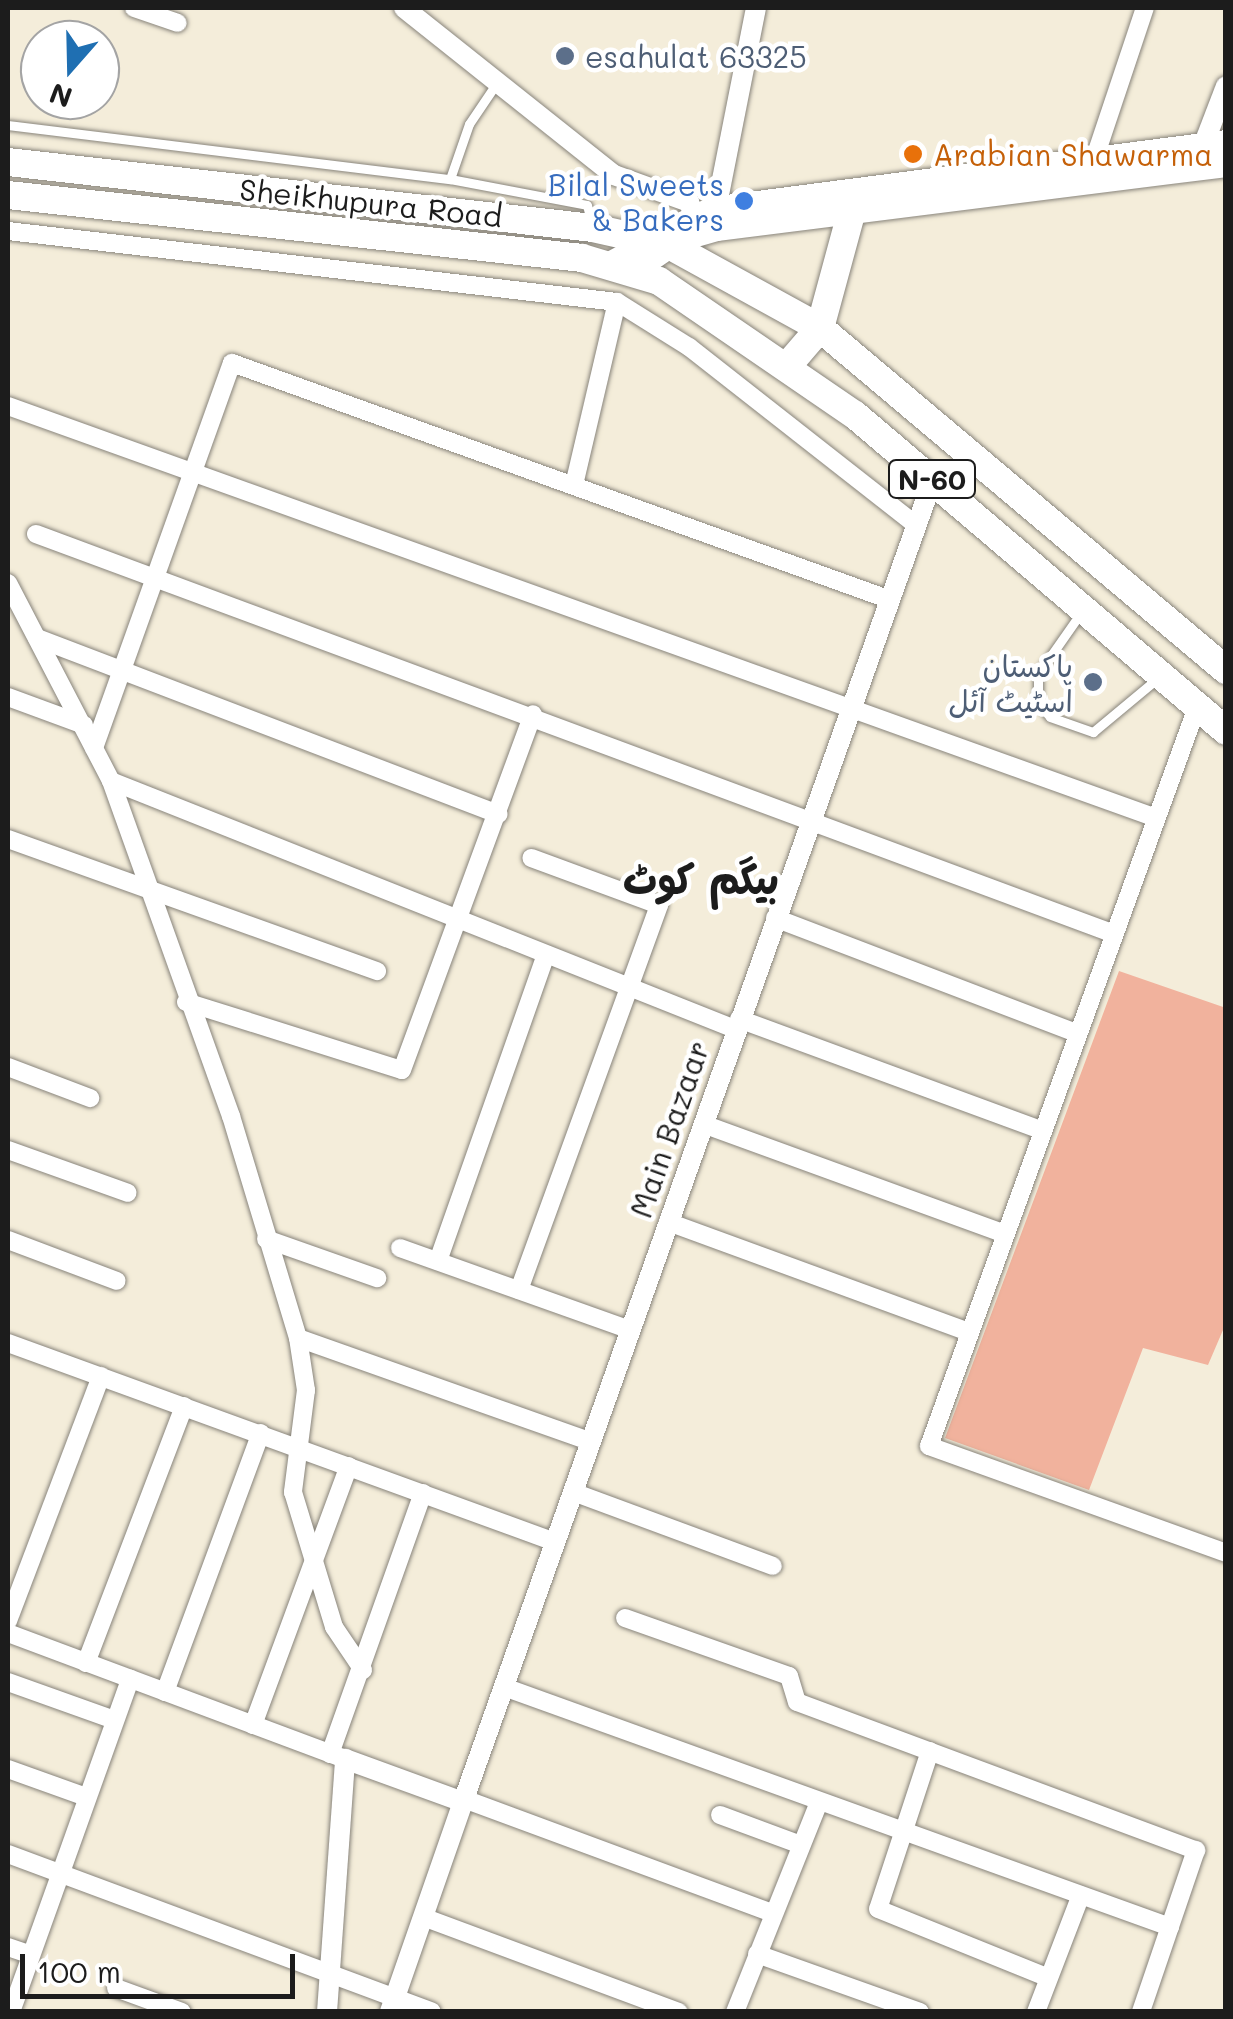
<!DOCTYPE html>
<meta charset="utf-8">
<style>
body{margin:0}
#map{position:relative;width:1233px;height:2019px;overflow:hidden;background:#f4edda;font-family:Mali,"Playpen Sans Arabic",sans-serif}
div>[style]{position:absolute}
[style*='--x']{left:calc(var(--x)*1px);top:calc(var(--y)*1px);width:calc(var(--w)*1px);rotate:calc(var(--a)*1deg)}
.building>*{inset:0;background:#f1b29d}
.roads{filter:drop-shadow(0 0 2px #88847b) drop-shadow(0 0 2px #88847b)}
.service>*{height:9px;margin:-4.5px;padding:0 4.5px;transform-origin:4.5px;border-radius:4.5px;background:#fff}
.minor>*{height:18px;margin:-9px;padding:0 9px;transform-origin:9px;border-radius:9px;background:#fff}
.tertiary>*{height:20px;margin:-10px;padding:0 10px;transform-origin:10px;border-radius:10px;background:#fff}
.primary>*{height:25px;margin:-12.5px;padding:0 12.5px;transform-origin:12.5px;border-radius:12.5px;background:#fff}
.trunk>*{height:28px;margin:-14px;padding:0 14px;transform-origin:14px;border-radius:14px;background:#fff}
.dots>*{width:28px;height:28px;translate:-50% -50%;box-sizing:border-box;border:5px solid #fff;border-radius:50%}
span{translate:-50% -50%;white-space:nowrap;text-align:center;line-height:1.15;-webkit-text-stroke:9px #fff;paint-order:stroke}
.shield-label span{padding:2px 8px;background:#fff;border:2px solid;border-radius:8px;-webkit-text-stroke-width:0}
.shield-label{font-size:28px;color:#1c1c1c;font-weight:700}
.service-label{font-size:30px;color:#4e5e75}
.left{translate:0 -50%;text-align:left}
.right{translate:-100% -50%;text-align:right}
.food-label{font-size:30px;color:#c56008}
.shop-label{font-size:30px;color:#366cbe}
.street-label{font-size:30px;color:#1c1c1c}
.district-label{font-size:40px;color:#1c1c1c;font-weight:700}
.frame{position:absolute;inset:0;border:10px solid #1c1c1c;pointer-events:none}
.north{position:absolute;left:20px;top:20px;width:100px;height:100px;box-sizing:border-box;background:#fff;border:2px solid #a4a4a4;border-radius:50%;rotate:200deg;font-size:28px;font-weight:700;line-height:40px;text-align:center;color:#1c1c1c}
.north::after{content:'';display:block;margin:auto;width:35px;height:45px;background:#1f6fb2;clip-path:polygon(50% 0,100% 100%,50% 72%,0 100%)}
.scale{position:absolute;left:20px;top:1954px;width:275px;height:45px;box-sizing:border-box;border:5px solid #1c1c1c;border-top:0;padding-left:12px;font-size:30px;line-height:35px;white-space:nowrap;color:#1c1c1c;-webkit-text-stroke:8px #fff;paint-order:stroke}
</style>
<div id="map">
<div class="building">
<div style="clip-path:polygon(1119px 971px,1226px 1008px,1226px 1323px,1208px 1365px,1143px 1348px,1089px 1490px,945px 1438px)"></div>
</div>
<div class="roads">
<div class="service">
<div style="--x:496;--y:84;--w:48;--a:124"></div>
<div style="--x:469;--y:124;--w:58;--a:109.1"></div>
<div style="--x:450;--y:179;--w:139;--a:10.7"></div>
<div style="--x:587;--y:205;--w:16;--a:76"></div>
<div style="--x:8;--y:125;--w:445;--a:7"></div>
<div style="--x:1080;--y:614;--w:73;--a:125"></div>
<div style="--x:1038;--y:674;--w:29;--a:90"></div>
<div style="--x:1038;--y:703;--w:18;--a:49"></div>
<div style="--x:1050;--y:717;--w:46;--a:19.2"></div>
<div style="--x:1093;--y:732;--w:86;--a:-39.8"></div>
</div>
<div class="minor">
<div style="--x:134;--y:8;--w:46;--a:18.8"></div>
<div style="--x:1094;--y:160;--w:160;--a:-71.5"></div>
<div style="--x:8;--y:231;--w:613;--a:6.65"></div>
<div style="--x:617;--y:302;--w:85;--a:32"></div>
<div style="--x:689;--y:347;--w:288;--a:38.1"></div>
<div style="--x:8;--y:406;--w:1220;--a:19.74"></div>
<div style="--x:574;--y:485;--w:188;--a:-76.8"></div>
<div style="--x:36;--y:534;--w:1148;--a:20.35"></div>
<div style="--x:8;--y:583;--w:223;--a:62.5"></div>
<div style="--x:111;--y:781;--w:356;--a:70.3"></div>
<div style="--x:231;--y:1116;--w:232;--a:73.2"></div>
<div style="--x:298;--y:1338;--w:53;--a:81.3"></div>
<div style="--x:306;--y:1390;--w:103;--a:97.3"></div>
<div style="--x:293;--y:1492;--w:141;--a:73.1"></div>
<div style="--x:334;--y:1627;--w:52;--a:56"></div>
<div style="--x:37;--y:638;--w:494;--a:20.9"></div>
<div style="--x:8;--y:697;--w:81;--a:20.2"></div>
<div style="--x:1197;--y:707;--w:786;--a:109.93"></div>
<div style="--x:929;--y:1446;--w:316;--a:19.8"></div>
<div style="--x:94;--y:748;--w:409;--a:-70.3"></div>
<div style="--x:232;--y:363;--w:697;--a:19.79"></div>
<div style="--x:111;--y:781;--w:671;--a:21.67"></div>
<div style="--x:8;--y:839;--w:392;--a:19.7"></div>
<div style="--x:775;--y:918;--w:320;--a:20.9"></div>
<div style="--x:186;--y:1002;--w:226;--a:17.5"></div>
<div style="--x:402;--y:1070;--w:379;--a:-69.8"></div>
<div style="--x:739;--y:1019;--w:319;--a:20.2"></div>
<div style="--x:8;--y:1067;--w:88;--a:20.7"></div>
<div style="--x:703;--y:1124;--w:318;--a:20"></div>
<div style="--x:8;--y:1150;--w:127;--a:19.7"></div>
<div style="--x:668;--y:1222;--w:320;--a:20.1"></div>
<div style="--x:266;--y:1239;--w:118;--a:19.4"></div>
<div style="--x:8;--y:1240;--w:116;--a:20.6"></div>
<div style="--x:400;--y:1248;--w:244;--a:19.6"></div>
<div style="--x:438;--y:1261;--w:321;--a:-70.6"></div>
<div style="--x:519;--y:1290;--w:410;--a:-70"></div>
<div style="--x:659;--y:905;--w:136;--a:-159.8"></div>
<div style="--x:298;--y:1338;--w:311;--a:19.5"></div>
<div style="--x:8;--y:1343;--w:582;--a:19.99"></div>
<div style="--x:573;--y:1492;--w:213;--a:20.3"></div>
<div style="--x:625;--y:1618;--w:174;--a:19.5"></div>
<div style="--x:789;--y:1676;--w:27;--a:73"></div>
<div style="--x:797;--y:1702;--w:426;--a:20.4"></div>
<div style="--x:1196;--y:1850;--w:171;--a:108.8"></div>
<div style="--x:8;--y:1621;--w:262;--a:-69.2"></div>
<div style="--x:8;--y:1633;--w:360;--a:20.5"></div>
<div style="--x:86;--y:1663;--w:275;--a:-69.1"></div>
<div style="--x:8;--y:1682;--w:113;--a:19.7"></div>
<div style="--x:504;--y:1687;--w:708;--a:19.82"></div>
<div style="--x:165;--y:1692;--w:276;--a:-69.7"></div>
<div style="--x:253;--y:1725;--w:276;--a:-69.7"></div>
<div style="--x:930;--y:1751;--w:166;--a:108.2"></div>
<div style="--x:878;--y:1909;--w:184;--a:22"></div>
<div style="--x:330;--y:1754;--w:277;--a:-70.4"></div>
<div style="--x:8;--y:1769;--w:83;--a:19.7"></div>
<div style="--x:464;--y:1799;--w:329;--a:20.3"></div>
<div style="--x:720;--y:1815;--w:86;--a:20.3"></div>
<div style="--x:8;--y:1854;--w:452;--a:20.4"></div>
<div style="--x:423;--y:1917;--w:273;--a:20.4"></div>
<div style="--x:8;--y:1947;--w:24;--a:19"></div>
<div style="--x:757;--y:1954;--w:173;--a:19.6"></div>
<div style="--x:116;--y:1988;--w:70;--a:20"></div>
<div style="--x:11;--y:2012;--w:354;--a:-70.3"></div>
<div style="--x:735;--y:2012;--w:226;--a:-68.2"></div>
<div style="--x:1036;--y:2012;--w:125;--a:-69"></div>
</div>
<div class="tertiary">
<div style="--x:404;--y:8;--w:268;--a:38.5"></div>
<div style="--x:614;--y:175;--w:80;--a:19.8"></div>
<div style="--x:689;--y:202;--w:28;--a:72"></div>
<div style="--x:1203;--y:146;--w:64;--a:-69"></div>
<div style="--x:714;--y:220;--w:216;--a:-78.8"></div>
<div style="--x:464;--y:1799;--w:1401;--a:-70.44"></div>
<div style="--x:327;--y:2012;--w:254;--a:-85.9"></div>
<div style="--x:345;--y:1759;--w:126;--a:20"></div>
<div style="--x:463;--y:1802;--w:222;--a:109.2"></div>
</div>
<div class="primary">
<div style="--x:613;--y:262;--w:111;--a:-28.4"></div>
<div style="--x:711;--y:209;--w:519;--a:-7.41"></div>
<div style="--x:633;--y:270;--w:55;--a:-34.6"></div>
<div style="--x:678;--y:239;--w:40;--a:-16"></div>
<div style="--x:716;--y:228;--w:514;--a:-7.15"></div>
</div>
<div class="trunk">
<div style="--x:8;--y:162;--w:589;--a:6.44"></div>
<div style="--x:593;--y:228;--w:78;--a:12.6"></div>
<div style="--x:669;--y:245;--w:172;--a:28.8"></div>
<div style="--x:820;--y:328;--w:531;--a:40.11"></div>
<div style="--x:8;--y:195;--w:577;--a:6.26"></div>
<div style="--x:582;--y:258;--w:80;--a:16.6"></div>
<div style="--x:659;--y:281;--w:237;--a:34.4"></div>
<div style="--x:855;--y:415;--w:487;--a:40.4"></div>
<div style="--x:789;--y:364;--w:48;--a:-49.3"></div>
<div style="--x:820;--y:328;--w:122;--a:-74.8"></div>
</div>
</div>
<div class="dots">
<div style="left:565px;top:56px;background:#5c6f8a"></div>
<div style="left:913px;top:154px;background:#e8710a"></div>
<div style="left:744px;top:201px;background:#3f7fe0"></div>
<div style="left:1093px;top:682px;background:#5c6f8a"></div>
</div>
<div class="shield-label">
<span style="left:932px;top:479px">N-60</span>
</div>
<div class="service-label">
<span class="left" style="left:585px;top:56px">esahulat 63325</span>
<span class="right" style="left:1073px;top:682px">پاکستان<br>اسٹیٹ آئل</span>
</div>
<div class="food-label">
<span class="left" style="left:933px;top:154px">Arabian Shawarma</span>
</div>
<div class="shop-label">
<span class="right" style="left:724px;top:201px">Bilal Sweets<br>&amp; Bakers</span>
</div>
<div class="street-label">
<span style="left:371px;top:202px;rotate:6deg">Sheikhupura Road</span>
<span style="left:669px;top:1129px;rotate:-71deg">Main Bazaar</span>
</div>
<div class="district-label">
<span style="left:701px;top:878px">بیگم کوٹ</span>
</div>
<div class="frame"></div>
<div class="north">N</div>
<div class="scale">100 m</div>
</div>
